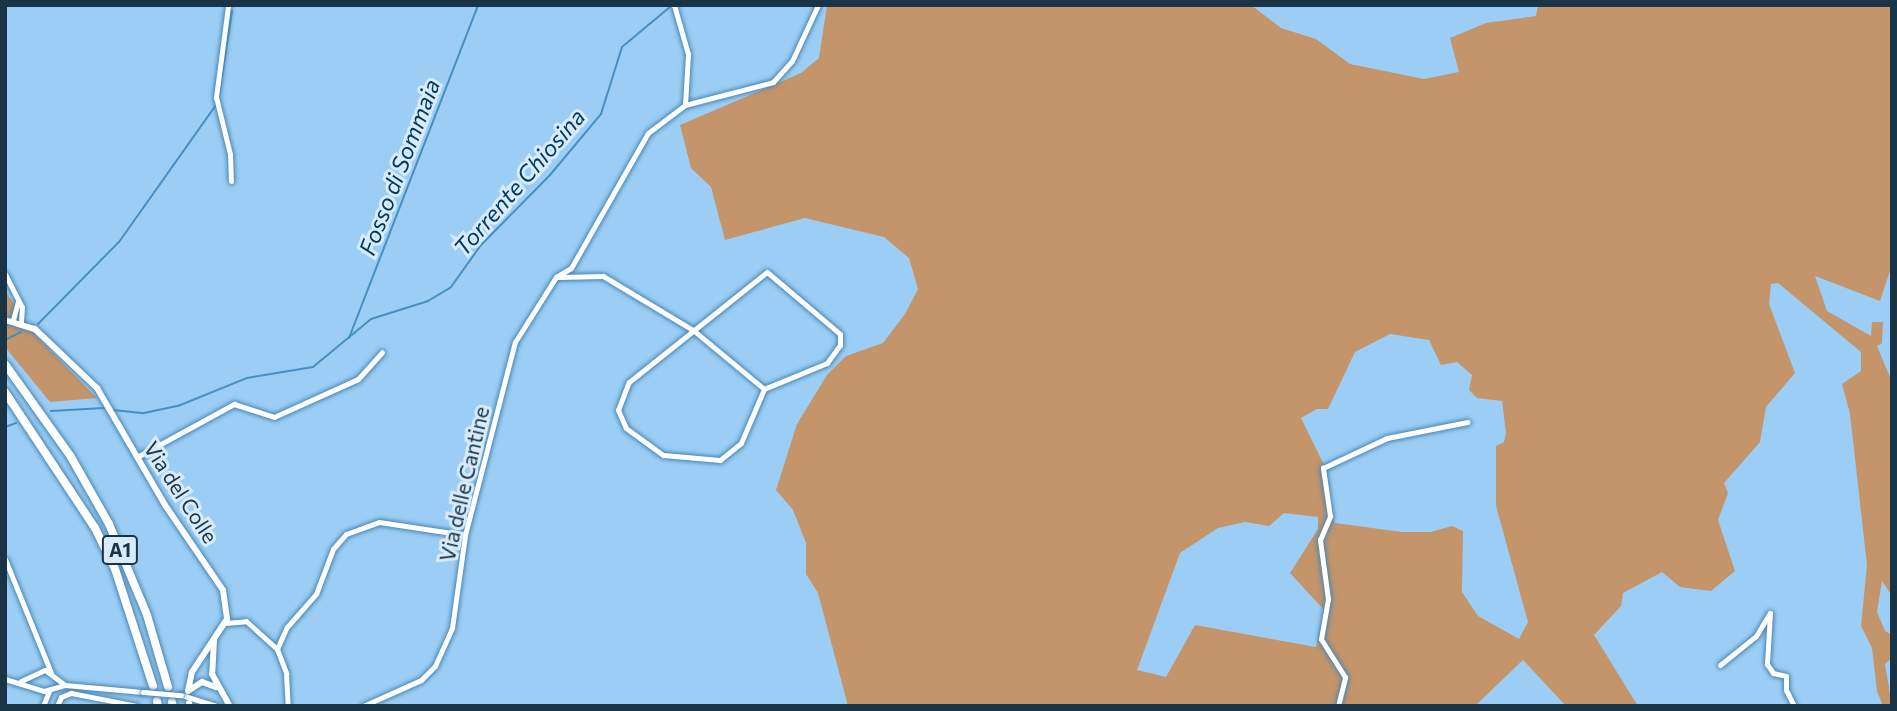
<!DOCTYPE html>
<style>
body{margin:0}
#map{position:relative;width:1897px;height:711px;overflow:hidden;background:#9ccef5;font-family:Commissioner,sans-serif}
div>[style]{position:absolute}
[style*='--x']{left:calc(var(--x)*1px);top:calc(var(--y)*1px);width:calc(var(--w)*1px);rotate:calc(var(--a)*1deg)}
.green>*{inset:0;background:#c4946a}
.stream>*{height:2px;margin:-1px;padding:0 1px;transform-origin:1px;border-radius:1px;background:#478fc3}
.roads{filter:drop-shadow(0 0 2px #4887b4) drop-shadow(0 0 2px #4887b4)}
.minor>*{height:5px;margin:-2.5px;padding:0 2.5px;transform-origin:2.5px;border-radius:2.5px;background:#fff}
.major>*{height:6px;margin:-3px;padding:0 3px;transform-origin:3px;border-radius:3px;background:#fff}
.highway>*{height:8px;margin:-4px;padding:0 4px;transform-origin:4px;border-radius:4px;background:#fff}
.bridges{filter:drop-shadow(0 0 2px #4887b4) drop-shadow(0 0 2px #4887b4)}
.minor-bridge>*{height:5px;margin:-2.5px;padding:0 2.5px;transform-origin:2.5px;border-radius:2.5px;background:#fff}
span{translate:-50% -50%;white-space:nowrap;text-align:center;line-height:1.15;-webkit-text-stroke:6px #d8ebfa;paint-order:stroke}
.shield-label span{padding:2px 5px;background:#d8ebfa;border:2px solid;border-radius:5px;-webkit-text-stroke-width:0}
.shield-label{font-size:19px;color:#1a3447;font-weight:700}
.street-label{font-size:21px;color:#1a3447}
.water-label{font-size:23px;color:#003b5e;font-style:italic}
.frame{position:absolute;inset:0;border:7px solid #1a3447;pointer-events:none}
</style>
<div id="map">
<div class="green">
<div style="clip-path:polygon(evenodd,827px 5px,1251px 5px,1281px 28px,1316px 39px,1350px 64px,1424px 79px,1459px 72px,1450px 38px,1486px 23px,1536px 16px,1538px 5px,1892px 5px,1892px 265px,1880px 301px,1815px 276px,1827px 311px,1871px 336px,1872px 322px,1883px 322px,1882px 343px,1877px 346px,1892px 382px,1892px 596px,1882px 581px,1877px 612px,1885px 631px,1892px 635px,1892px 658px,1885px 664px,1892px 706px,1883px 706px,1877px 691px,1872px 648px,1861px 626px,1867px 565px,1850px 414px,1842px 384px,1861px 371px,1861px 352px,1778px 283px,1771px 284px,1769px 304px,1795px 373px,1766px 407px,1760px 442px,1724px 483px,1728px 493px,1718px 520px,1735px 571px,1711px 591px,1680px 587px,1662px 572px,1623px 593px,1621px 606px,1594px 635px,1638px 706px,1566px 706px,1523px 660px,1475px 706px,848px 706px,818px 593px,806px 574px,806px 543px,793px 510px,776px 490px,797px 424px,827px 375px,846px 356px,883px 343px,905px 314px,918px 289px,909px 258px,884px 237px,805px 218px,725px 240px,711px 187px,691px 168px,680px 125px,801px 73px,819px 58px,827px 5px,1390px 334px,1429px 340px,1441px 365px,1457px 362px,1472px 375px,1469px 390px,1477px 398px,1502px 401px,1506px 433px,1504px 442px,1496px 446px,1496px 506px,1528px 622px,1519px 639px,1478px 616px,1462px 592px,1463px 531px,1452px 526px,1431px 532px,1402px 532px,1335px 523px,1325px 498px,1327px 471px,1301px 418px,1317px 409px,1328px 409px,1355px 352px,1390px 334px,827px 5px,1284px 513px,1318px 517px,1318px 529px,1290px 573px,1324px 610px,1316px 647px,1195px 625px,1166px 677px,1137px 670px,1180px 553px,1218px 528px,1245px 522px,1269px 526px,1284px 513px)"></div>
<div style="clip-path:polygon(5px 291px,36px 336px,97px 398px,50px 402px,5px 347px)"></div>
</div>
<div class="stream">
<div style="--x:219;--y:96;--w:86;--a:-81.3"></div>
<div style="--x:38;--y:324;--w:115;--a:-45.4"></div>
<div style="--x:119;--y:242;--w:168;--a:-54.7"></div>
<div style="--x:349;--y:338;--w:357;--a:-68.8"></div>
<div style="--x:5;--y:340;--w:18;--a:-27"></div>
<div style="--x:113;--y:410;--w:31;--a:6"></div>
<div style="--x:144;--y:413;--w:35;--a:-12"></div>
<div style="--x:178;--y:406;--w:74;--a:-22.1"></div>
<div style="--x:247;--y:378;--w:67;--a:-9.5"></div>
<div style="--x:313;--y:367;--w:75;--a:-39.6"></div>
<div style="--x:371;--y:319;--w:60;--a:-17.5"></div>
<div style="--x:428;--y:301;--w:27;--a:-31"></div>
<div style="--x:451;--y:287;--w:52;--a:-54.5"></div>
<div style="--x:481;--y:245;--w:98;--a:-45.4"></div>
<div style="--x:550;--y:175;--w:80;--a:-50.1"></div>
<div style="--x:601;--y:114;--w:70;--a:-72.6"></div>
<div style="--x:622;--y:47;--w:64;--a:-39.9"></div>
<div style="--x:51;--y:411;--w:53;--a:-3.2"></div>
<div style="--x:5;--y:427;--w:12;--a:-20"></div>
</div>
<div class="roads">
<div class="minor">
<div style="--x:228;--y:6;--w:92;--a:97.5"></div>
<div style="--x:216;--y:97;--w:59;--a:76.2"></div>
<div style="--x:230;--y:154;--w:27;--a:88"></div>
<div style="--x:685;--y:105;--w:91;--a:-14.6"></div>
<div style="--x:773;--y:82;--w:28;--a:-48"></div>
<div style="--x:792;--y:61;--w:62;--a:-65.1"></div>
<div style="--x:767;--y:272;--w:96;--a:40.3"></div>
<div style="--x:840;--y:334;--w:11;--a:90"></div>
<div style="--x:840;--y:345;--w:22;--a:126"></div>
<div style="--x:827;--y:363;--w:68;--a:157.6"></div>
<div style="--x:764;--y:389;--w:59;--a:113.1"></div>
<div style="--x:741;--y:443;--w:27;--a:141"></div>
<div style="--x:720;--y:460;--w:57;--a:-175"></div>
<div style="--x:663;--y:455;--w:46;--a:-143.9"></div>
<div style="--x:626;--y:428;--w:20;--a:-114"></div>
<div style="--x:618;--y:410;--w:30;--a:-69"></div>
<div style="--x:629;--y:382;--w:176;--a:-38.6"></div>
<div style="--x:5;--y:274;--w:37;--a:63"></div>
<div style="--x:22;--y:307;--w:15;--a:94"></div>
<div style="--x:559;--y:277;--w:44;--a:-1.3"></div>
<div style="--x:603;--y:276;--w:105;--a:31"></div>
<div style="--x:693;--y:330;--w:92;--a:39.7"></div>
<div style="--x:13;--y:320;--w:20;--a:-75"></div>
<div style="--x:137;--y:457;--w:111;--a:-28.7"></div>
<div style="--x:234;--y:404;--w:42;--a:18"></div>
<div style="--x:274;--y:417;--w:92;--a:-24.3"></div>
<div style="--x:358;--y:379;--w:36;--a:-48"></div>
<div style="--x:5;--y:559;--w:123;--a:68"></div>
<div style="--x:225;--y:623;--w:21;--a:-5"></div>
<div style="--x:246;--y:621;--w:42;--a:42.1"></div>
<div style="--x:277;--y:649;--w:26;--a:69"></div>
<div style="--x:286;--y:673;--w:33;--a:87"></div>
<div style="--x:277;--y:649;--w:24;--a:-66"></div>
<div style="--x:287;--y:627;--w:44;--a:-48.7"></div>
<div style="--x:316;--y:594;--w:48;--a:-69.3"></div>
<div style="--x:333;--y:549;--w:20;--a:-49"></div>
<div style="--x:346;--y:534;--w:35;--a:-20"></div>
<div style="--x:379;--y:522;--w:87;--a:8.6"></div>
<div style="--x:1720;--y:665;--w:46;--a:-38.9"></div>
<div style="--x:1756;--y:636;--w:27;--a:-59"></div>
<div style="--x:1770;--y:613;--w:51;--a:93.4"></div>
<div style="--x:1767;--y:664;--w:11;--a:56"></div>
<div style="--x:1773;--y:673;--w:13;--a:13"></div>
<div style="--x:1786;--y:676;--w:14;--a:90"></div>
<div style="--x:1786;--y:690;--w:18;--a:63"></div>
<div style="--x:5;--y:679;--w:41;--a:17.1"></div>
<div style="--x:44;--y:691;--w:22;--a:-16"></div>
<div style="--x:65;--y:685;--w:78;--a:5.1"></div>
<div style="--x:21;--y:681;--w:26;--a:-25"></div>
<div style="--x:45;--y:670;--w:25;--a:37"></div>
<div style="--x:181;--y:695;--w:38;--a:17"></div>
<div style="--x:43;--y:706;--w:18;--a:-68"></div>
<div style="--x:57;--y:706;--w:10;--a:-66"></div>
<div style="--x:61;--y:697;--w:11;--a:-22"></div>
<div style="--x:71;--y:693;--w:67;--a:11.1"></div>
<div style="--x:363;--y:706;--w:64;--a:-24.1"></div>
<div style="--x:421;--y:680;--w:20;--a:-45"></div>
<div style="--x:435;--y:666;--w:42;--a:-65.9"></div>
<div style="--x:452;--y:628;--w:94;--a:-82"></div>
<div style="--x:465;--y:535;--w:199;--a:-75.5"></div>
<div style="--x:515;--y:342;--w:77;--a:-57.8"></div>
<div style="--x:556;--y:277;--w:17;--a:-31"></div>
<div style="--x:571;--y:268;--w:155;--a:-60.3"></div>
<div style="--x:648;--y:133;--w:46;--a:-37.1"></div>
<div style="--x:685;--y:105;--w:51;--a:-86.6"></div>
<div style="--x:688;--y:54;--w:51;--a:-105.9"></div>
<div style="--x:1338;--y:706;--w:30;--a:-76"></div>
<div style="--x:1345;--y:677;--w:45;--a:-122.3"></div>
<div style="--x:1321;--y:639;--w:41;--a:-80.1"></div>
<div style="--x:1328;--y:599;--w:60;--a:-97.7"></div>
<div style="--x:1320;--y:540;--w:26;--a:-67"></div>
<div style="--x:1330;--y:516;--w:49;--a:-98.3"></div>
<div style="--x:1323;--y:468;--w:71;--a:-25.1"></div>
<div style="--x:1387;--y:438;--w:82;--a:-11.3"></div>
</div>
<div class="major">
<div style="--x:5;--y:320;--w:31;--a:17"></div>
<div style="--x:35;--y:329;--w:86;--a:43.6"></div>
<div style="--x:97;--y:388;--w:135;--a:59.8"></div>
<div style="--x:165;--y:505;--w:103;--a:55.7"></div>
<div style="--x:223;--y:590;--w:29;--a:82"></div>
<div style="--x:227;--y:619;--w:64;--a:123.4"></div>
<div style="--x:192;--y:672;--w:19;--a:102"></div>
<div style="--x:214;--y:640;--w:34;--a:93"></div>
<div style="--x:212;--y:674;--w:37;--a:61"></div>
<div style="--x:188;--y:691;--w:17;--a:-33"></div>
<div style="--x:202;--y:682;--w:15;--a:20"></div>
<div style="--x:189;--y:703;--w:3;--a:72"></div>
</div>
<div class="highway">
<div style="--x:5;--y:364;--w:114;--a:54.6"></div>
<div style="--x:71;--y:457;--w:77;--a:60.4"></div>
<div style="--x:109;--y:524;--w:99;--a:67.3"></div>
<div style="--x:147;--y:615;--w:75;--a:73.7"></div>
<div style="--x:5;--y:392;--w:163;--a:56.5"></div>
<div style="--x:95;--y:528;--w:46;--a:64"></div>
<div style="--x:115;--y:569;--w:123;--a:72"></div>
<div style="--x:157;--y:701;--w:5;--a:79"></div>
<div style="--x:172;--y:702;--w:4;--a:76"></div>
</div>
</div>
<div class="bridges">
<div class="minor-bridge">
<div style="--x:143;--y:692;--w:38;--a:5"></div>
</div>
</div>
<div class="shield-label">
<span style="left:120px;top:550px">A1</span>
</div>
<div class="street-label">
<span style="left:464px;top:484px;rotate:-77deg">Via delle Cantine</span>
<span style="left:181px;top:492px;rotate:57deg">Via del Colle</span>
</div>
<div class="water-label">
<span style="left:399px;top:167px;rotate:-69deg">Fosso di Sommaia</span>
<span style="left:519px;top:182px;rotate:-49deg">Torrente Chiosina</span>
</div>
<div class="frame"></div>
</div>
